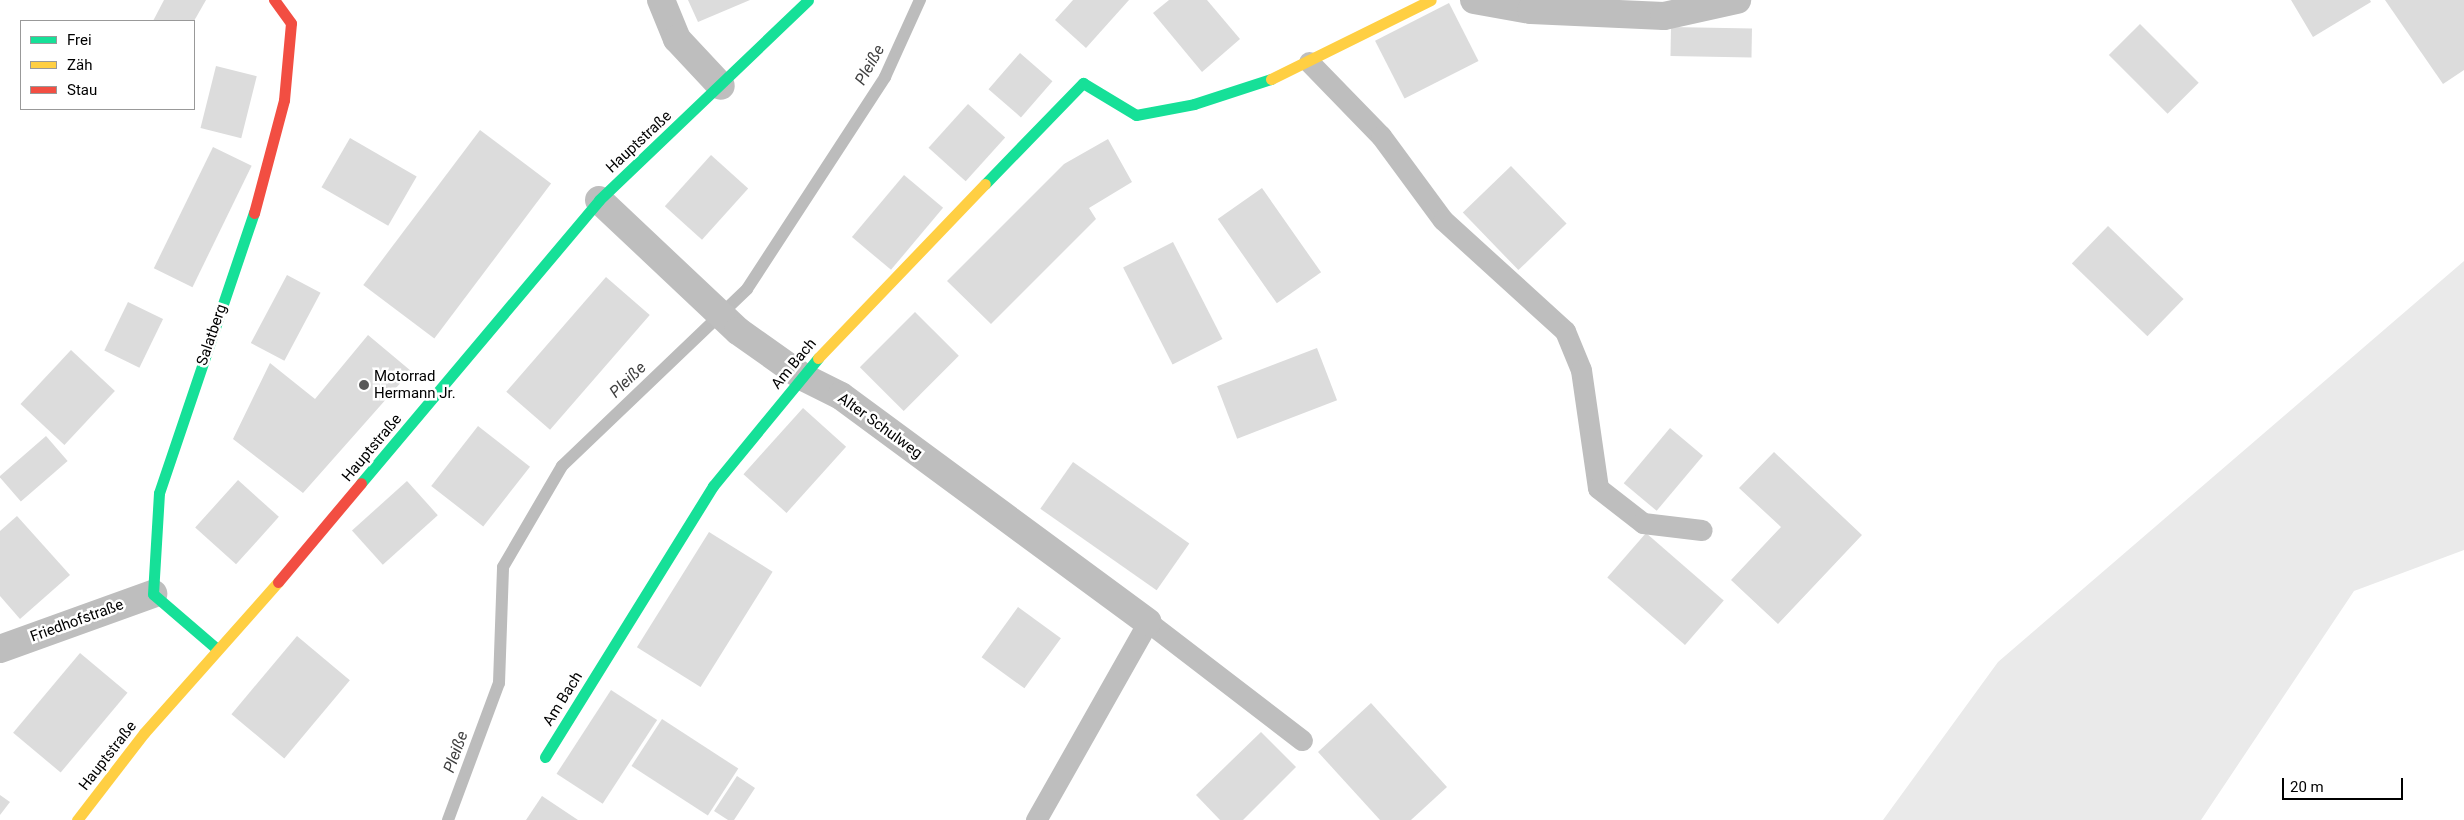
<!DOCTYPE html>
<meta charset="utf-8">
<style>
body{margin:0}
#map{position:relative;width:2464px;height:820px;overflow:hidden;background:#fff;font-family:Roboto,sans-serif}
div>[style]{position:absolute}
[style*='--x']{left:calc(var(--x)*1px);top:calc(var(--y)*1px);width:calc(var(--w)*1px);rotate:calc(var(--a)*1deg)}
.green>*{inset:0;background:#eaeaea}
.stream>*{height:12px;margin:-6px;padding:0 6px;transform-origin:6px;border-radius:6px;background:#bcbcbc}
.building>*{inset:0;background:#dcdcdc;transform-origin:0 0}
.lane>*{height:21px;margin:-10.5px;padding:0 10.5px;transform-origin:10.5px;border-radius:10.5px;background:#bebebe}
.street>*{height:28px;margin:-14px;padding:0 14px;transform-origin:14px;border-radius:14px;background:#bebebe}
.fast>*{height:11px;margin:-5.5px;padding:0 5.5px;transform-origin:5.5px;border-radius:5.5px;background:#16e098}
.slow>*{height:11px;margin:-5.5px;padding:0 5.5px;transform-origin:5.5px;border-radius:5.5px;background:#ffcf43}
.jam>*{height:11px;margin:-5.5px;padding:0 5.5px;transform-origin:5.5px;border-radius:5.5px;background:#f24e42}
.dots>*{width:14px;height:14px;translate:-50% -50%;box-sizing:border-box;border:2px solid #fff;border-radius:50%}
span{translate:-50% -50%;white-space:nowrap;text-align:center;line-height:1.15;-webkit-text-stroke:5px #fff;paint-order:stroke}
.street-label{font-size:15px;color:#000}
.poi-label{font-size:15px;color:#000}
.left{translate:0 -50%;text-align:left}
.water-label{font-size:16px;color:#404040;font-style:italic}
.legend{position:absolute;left:20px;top:20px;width:175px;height:90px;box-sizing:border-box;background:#fff;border:1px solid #999;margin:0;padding:6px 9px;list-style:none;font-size:15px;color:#000}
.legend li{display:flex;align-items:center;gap:10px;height:25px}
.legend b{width:25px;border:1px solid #999}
.scale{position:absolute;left:2282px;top:778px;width:121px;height:22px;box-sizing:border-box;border:2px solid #000;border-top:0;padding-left:6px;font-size:15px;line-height:18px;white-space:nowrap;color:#000;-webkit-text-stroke:4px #fff;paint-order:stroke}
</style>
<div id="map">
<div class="green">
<div style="clip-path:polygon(2464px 261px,2464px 550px,2354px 591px,2201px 820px,1883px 820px,1998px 662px)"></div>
</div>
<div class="stream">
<div style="--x:448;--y:820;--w:146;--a:-69.6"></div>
<div style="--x:499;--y:683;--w:116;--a:-88"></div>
<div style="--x:503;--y:567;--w:117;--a:-59.7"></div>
<div style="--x:562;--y:466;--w:256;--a:-43.7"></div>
<div style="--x:747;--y:289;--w:253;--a:-56.9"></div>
<div style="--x:885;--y:77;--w:85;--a:-65.6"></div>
</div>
<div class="building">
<div style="clip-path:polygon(164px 0,206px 0,194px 21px,153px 21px)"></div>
<div style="clip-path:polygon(688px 0,750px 0,698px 22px)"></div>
<div style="clip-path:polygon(1073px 0,1129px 0,1086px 48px,1055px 20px)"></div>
<div style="clip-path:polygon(1169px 0,1207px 0,1240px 39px,1202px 72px,1153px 13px)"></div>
<div style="clip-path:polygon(2291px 0,2370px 0,2371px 2px,2313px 37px)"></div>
<div style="clip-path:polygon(2385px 0,2464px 0,2464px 70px,2443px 84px)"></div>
<div style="left:1449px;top:3px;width:65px;height:83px;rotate:63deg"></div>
<div style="left:2140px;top:24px;width:83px;height:44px;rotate:45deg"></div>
<div style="left:1671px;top:27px;width:81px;height:29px;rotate:1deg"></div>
<div style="left:1020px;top:53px;width:43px;height:48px;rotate:41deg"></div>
<div style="left:216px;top:66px;width:42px;height:64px;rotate:14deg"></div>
<div style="left:968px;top:104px;width:50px;height:59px;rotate:42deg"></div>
<div style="left:480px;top:130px;width:89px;height:194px;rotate:37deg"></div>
<div style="left:350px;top:138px;width:77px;height:57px;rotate:30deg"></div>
<div style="clip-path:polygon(1108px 139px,1132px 182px,1089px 208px,1096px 219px,991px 324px,947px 281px,1064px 164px)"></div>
<div style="left:213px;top:147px;width:43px;height:135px;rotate:26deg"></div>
<div style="left:711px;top:155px;width:50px;height:69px;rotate:42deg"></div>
<div style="left:1511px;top:166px;width:80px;height:67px;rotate:46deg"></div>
<div style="left:904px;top:175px;width:51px;height:81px;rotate:40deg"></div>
<div style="left:1262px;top:188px;width:103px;height:54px;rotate:55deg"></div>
<div style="left:2108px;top:226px;width:105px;height:52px;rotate:44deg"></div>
<div style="left:1173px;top:242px;width:109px;height:56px;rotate:63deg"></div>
<div style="left:287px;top:275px;width:38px;height:77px;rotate:28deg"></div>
<div style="left:606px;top:277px;width:58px;height:152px;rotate:41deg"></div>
<div style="left:128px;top:302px;width:39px;height:54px;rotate:26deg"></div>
<div style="left:915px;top:312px;width:62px;height:78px;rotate:45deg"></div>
<div style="clip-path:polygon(368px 335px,411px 371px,303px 493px,233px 439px,270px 363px,315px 399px)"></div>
<div style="left:1317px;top:348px;width:56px;height:107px;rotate:69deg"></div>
<div style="left:71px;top:350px;width:60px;height:74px;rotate:43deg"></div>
<div style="left:803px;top:408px;width:58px;height:89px;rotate:42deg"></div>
<div style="left:478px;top:426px;width:66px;height:76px;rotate:38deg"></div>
<div style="left:1670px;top:428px;width:43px;height:72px;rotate:40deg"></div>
<div style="left:46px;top:436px;width:33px;height:62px;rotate:49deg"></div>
<div style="clip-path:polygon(1774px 452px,1862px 535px,1778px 624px,1731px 580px,1781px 527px,1739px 488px)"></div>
<div style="left:1073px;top:462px;width:142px;height:57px;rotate:35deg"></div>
<div style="left:238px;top:480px;width:55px;height:64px;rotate:42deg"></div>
<div style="left:407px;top:481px;width:46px;height:74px;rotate:48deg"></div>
<div style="clip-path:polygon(17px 516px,70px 575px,20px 619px,0 596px,0 531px)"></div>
<div style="left:709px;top:532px;width:75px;height:136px;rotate:32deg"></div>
<div style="left:1646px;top:533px;width:103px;height:59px;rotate:41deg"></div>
<div style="left:1018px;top:607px;width:53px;height:62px;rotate:36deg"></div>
<div style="left:297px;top:636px;width:69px;height:102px;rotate:40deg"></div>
<div style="left:80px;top:653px;width:62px;height:104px;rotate:40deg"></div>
<div style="left:611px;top:690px;width:55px;height:100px;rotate:33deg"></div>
<div style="clip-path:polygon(1371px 703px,1447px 787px,1411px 820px,1380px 820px,1318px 752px)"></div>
<div style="left:662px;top:719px;width:91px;height:56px;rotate:33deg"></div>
<div style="clip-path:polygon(1261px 732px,1296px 767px,1243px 820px,1220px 820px,1196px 795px)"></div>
<div style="clip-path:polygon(737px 776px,755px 788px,734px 820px,728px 820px,714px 811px)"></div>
<div style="clip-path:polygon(0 795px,10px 802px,0 815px)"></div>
<div style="clip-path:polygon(542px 796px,578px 820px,526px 820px)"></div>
</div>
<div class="lane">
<div style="--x:1309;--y:62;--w:103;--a:45.8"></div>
<div style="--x:1381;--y:136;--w:104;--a:53.6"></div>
<div style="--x:1443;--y:220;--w:165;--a:42.3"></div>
<div style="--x:1565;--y:331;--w:42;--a:67.7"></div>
<div style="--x:1581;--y:370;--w:119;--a:81.8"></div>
<div style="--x:1598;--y:488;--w:57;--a:37.9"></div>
<div style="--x:1643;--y:523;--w:59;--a:6.8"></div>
<div style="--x:1036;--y:820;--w:227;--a:-60.5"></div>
<div style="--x:1148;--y:622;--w:194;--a:37.5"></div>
</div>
<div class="street">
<div style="--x:661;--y:0;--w:42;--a:67.7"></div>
<div style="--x:677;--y:39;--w:64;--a:46.9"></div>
<div style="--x:1474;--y:0;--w:58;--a:10"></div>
<div style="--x:1531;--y:10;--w:133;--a:2.6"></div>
<div style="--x:1664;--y:16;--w:75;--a:-12.4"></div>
<div style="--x:599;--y:200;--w:191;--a:43.3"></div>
<div style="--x:738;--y:331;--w:80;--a:35.3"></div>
<div style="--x:803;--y:377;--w:42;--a:26.6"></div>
<div style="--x:841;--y:396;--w:381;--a:36.4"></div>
<div style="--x:0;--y:649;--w:163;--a:-19.8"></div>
</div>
<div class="fast">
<div style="--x:985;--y:184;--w:141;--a:-45.9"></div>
<div style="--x:1083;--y:83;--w:62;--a:31.1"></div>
<div style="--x:1136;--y:115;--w:59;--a:-10.7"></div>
<div style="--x:1194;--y:104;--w:81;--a:-18"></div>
<div style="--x:361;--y:483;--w:370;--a:-49.9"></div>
<div style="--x:599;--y:200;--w:289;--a:-43.7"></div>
<div style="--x:217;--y:649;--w:84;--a:-139.3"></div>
<div style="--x:153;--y:594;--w:101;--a:-86.6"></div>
<div style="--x:159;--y:493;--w:296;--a:-71.3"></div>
<div style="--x:545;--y:757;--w:319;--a:-58.2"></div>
<div style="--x:713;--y:486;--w:166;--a:-50.6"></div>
</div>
<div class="slow">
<div style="--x:1271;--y:79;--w:178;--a:-26.3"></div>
<div style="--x:818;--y:358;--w:241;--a:-46.2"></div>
<div style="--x:77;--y:820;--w:110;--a:-52.4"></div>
<div style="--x:144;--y:733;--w:202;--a:-48.4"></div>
</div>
<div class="jam">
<div style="--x:254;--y:213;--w:117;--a:-75.1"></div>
<div style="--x:284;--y:100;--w:77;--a:-84.8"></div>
<div style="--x:291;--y:23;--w:29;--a:-126"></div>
<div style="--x:278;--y:582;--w:129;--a:-50"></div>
</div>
<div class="dots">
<div style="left:364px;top:385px;background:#595959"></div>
</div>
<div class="street-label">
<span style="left:639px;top:142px;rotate:-43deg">Hauptstraße</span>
<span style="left:212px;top:335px;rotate:-71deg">Salatberg</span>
<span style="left:794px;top:364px;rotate:-50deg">Am Bach</span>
<span style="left:880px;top:426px;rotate:36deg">Alter Schulweg</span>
<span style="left:372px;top:448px;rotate:-50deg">Hauptstraße</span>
<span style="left:77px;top:621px;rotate:-20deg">Friedhofstraße</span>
<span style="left:563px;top:699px;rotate:-58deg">Am Bach</span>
<span style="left:108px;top:756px;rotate:-52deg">Hauptstraße</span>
</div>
<div class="poi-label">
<span class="left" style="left:374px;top:385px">Motorrad<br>Hermann Jr.</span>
</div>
<div class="water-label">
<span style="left:870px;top:65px;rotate:-61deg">Pleiße</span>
<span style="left:628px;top:380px;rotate:-44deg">Pleiße</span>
<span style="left:456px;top:752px;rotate:-70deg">Pleiße</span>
</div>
<ul class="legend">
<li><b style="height:6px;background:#16e098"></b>Frei</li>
<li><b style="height:6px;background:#ffcf43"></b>Zäh</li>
<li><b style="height:6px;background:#f24e42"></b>Stau</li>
</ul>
<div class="scale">20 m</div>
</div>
